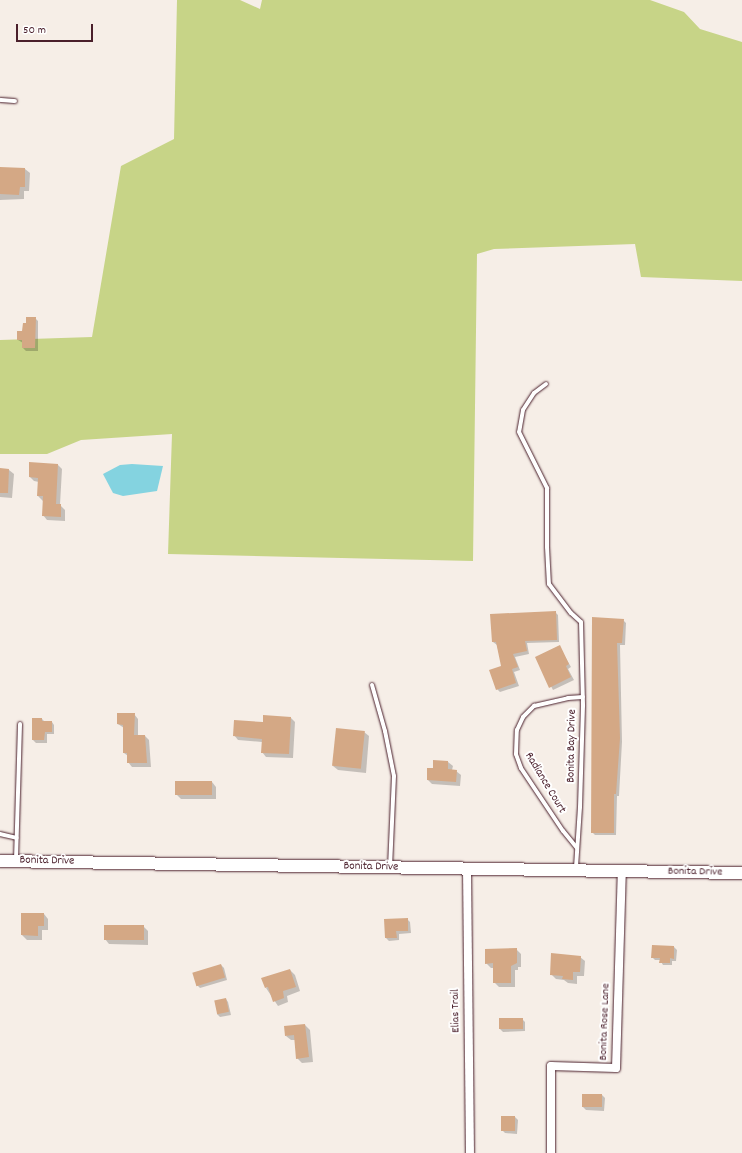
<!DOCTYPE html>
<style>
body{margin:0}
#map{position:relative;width:742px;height:1153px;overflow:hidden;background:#f6eee7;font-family:Dekko,sans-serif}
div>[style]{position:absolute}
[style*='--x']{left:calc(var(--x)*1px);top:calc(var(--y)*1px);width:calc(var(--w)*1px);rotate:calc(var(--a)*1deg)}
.green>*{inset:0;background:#c7d487}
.water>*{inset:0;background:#84d3e0}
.shadow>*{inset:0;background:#0003}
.building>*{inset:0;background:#d4a885;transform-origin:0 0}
.roads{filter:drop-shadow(0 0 1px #4a1f2b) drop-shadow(0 0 1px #4a1f2b)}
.lane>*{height:4px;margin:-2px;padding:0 2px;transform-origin:2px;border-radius:2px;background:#fff}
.street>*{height:8px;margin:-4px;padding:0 4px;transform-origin:4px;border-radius:4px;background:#fff}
.secondary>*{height:12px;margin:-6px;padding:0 6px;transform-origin:6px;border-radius:6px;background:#fff}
span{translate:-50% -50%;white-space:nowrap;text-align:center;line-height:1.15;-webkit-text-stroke:4px #fff;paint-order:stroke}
.street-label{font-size:12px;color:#4a1f2b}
.scale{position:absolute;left:16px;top:24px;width:77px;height:18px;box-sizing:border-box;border:2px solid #4a1f2b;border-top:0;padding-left:5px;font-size:12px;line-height:14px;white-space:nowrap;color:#4a1f2b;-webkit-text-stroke:3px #fff;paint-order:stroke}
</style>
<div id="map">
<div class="green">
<div style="clip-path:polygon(177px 0,240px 0,260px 9px,262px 0,650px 0,684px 12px,700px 29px,742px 42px,742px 281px,641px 277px,635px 244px,494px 249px,477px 254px,473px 561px,168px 554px,172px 434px,81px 440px,47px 454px,0 454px,0 340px,92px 337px,121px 166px,174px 139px)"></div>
</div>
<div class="water">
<div style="clip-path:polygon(132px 464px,163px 466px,157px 491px,123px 496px,113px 493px,103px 474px,120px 465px)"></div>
</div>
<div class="shadow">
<div style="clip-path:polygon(0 168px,25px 169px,30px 173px,29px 191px,24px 191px,24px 199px,0 200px)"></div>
<div style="clip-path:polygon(35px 318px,38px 321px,38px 351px,26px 351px,23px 348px,23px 343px,18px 340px,27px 324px)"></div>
<div style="clip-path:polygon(58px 465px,62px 469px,60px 505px,65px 510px,65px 521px,47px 520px,43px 515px,43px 501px,38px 496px,39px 482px,34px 481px,30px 477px)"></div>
<div style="clip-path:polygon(0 469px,9px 470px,14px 474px,12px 498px,0 497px)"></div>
<div style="clip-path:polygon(555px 612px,558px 615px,559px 642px,527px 643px,529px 654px,515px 657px,520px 670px,514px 672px,519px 686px,500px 692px,497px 689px,502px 666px,497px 645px,493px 642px)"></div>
<div style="clip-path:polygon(593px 618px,623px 620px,626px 623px,625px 645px,620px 645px,622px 742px,619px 796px,617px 796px,616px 835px,595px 835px,592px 832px)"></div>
<div style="clip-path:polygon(559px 646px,571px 667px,568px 669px,574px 680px,553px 690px,536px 658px)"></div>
<div style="clip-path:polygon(134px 714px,138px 719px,138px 736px,145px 736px,149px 740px,151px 767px,132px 767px,128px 762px,128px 756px,124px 753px,124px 728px,118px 724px)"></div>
<div style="clip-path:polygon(291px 718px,295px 722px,293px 758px,266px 757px,262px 752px,262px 742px,238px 740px,234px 735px)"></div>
<div style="clip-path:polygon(42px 719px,45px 722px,52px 722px,54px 725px,54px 734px,47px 734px,47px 743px,36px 743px,33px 740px)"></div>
<div style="clip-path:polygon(364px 732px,369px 736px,366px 773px,338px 770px,333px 766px)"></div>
<div style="clip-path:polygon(448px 762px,453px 766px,452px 770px,456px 771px,461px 775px,460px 786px,432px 784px,428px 780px,434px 769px)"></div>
<div style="clip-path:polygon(212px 782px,216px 787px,216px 799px,181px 799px,177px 795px)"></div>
<div style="clip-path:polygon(44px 914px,48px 919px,48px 930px,42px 930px,42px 940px,27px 940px,22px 935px)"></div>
<div style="clip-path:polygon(407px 919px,410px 922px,411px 933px,399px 934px,399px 940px,389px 941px,386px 938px)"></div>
<div style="clip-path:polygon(143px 926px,148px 931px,148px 945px,109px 944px,105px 939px)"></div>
<div style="clip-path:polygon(674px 947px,677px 950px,676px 961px,672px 961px,672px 965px,663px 965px,660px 960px,655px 960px,652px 957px)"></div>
<div style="clip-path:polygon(516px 949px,521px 954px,521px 967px,518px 967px,518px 970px,515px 970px,515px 987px,499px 987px,494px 982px,494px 968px,491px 968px,486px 963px)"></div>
<div style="clip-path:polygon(580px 957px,585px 961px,584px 976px,577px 976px,577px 984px,568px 983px,564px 980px,556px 979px,551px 974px)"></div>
<div style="clip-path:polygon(221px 965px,224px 968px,227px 980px,200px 988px,197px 985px,194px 973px)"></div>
<div style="clip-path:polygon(290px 970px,295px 975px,300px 991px,287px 996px,288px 1002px,278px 1006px,266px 988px)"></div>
<div style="clip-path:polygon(226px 999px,228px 1002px,231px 1015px,220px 1017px,217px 1014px)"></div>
<div style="clip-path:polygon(522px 1019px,525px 1022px,525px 1031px,503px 1032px,500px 1029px)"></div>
<div style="clip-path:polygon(305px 1025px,310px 1030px,313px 1062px,302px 1063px,297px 1058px,295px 1040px,291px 1040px,286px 1036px)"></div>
<div style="clip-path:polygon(602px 1095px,605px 1098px,604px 1111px,586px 1110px,583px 1107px)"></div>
<div style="clip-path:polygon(515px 1117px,518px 1120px,517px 1134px,505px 1133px,502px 1130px)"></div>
</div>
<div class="building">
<div style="clip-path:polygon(0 167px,25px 168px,25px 187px,20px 187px,19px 195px,0 194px)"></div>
<div style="clip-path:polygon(26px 317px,36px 317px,35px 348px,22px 348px,22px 340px,17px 340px,17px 331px,22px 331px,23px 323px,26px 323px)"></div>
<div style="clip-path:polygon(29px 462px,58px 464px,56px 504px,61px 504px,61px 517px,42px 516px,43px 496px,37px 496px,38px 478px,29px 477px)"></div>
<div style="clip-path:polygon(0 468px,9px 469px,8px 493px,0 493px)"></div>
<div style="clip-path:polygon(556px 611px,557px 640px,525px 641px,527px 651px,513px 654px,518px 667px,512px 669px,516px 683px,496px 690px,489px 670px,501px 666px,496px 642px,492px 642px,490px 614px)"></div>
<div style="clip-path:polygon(592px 617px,624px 619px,622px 643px,617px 643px,620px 738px,616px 794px,614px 794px,614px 833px,591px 833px)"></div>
<div style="clip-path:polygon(560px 645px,569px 664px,566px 666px,571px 677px,549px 688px,535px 657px)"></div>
<div style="clip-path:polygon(117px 713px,135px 713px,134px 735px,145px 735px,147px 763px,127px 763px,127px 753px,123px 753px,123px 725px,117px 724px)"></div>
<div style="clip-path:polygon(263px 715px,291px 717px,289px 754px,261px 753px,262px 739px,233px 736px,234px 720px,263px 722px)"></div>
<div style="clip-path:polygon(32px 718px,42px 718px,42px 721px,52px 721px,52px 732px,45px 732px,44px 740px,32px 740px)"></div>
<div style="left:336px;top:728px;width:29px;height:38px;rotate:6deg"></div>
<div style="clip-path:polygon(433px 760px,448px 761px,448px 769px,457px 770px,456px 782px,427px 780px,427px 768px,433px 768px)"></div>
<div style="left:175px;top:781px;width:37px;height:14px"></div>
<div style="clip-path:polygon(21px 913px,44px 913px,44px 926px,38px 926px,38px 936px,21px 935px)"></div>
<div style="clip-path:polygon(408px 918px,408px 931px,396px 931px,397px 938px,385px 938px,384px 919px)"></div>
<div style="left:104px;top:925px;width:40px;height:15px"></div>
<div style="clip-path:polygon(652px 945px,674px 946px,674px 959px,670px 958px,670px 963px,659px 963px,660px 958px,651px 958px)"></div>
<div style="clip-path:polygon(517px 948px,517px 963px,511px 966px,511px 983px,493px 983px,493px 963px,485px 964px,485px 949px)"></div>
<div style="clip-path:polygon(551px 953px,581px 956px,580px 972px,573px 972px,573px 980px,562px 979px,563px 976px,550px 975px)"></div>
<div style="left:221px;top:964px;width:14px;height:30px;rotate:73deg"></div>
<div style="clip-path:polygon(290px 969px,296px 987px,283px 991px,284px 998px,273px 1002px,268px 987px,265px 988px,261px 978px)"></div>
<div style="left:226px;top:998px;width:14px;height:12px;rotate:78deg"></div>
<div style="left:523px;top:1018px;width:11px;height:24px;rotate:90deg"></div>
<div style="clip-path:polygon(305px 1024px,309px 1057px,296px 1059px,294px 1035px,285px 1036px,284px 1026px)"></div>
<div style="left:582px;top:1094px;width:20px;height:13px"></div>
<div style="left:501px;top:1116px;width:14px;height:15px"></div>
</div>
<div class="roads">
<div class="lane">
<div style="--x:0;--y:100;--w:15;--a:4"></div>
<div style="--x:546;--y:384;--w:15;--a:143"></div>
<div style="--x:534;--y:393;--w:20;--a:123"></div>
<div style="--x:523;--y:410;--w:22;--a:100"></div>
<div style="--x:519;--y:432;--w:63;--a:63.4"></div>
<div style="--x:547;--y:488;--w:59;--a:90"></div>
<div style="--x:547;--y:547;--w:37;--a:87"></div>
<div style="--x:549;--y:584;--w:36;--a:53"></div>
<div style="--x:571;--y:613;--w:13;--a:42"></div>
<div style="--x:581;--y:622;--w:84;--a:88.6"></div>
<div style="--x:583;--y:706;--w:101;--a:91.7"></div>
<div style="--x:580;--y:807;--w:61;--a:93.8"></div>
<div style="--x:372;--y:685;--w:48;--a:74.2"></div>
<div style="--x:385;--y:731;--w:46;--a:78.7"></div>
<div style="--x:394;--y:776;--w:91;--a:92.5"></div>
<div style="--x:0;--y:834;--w:17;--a:13"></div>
<div style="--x:577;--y:848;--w:22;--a:-129"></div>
<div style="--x:563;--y:831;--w:76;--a:-123.7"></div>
<div style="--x:521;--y:768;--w:15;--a:-110"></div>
<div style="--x:516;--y:754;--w:24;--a:-88"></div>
<div style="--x:517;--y:730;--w:14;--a:-65"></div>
<div style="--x:523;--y:717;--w:16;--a:-45"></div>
<div style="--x:534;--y:706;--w:35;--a:-13"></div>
<div style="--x:568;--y:698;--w:15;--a:-4"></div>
<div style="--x:16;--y:860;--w:136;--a:-88.3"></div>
</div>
<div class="street">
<div style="--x:467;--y:868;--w:285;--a:89.4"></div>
<div style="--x:551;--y:1153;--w:87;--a:-90"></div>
<div style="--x:551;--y:1066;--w:65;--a:1.8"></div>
<div style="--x:616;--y:1068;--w:197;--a:-88.3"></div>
</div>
<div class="secondary">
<div style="--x:0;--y:861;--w:742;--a:0.93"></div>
</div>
</div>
<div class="street-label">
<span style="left:572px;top:746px;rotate:-89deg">Bonita Bay Drive</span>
<span style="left:545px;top:783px;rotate:59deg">Radiance Court</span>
<span style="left:47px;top:861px;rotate:1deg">Bonita Drive</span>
<span style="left:371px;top:867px;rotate:1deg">Bonita Drive</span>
<span style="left:695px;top:872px;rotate:1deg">Bonita Drive</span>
<span style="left:456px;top:1011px;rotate:-91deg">Elias Trail</span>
<span style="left:605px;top:1022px;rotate:-88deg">Bonita Rose Lane</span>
</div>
<div class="scale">50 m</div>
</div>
